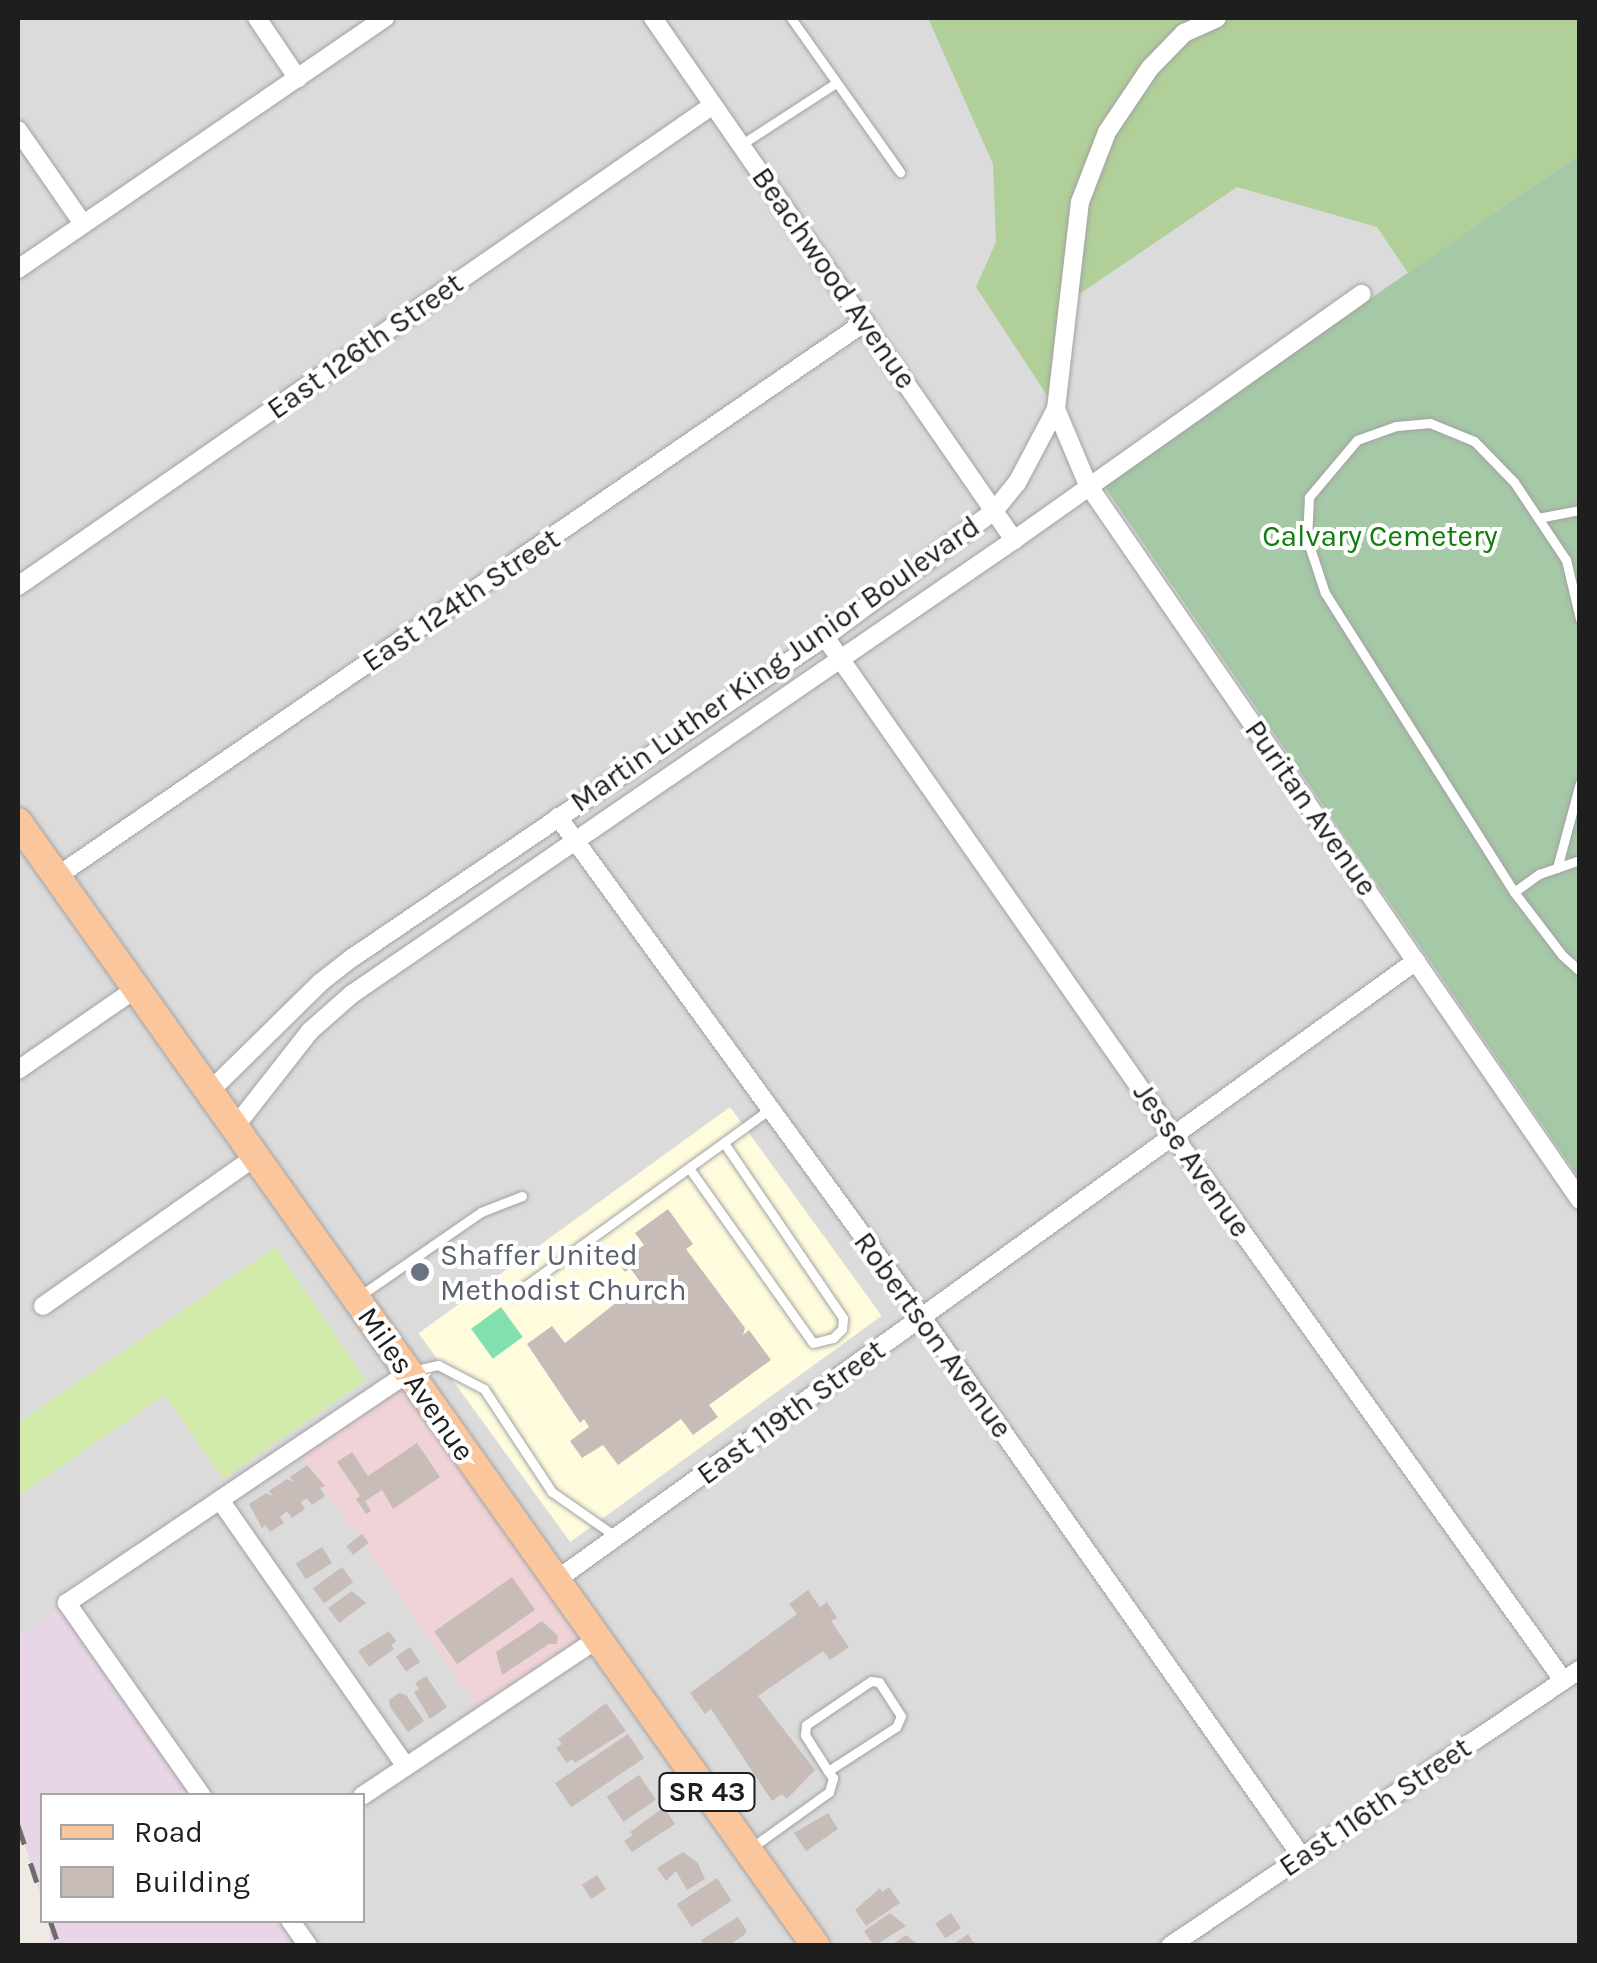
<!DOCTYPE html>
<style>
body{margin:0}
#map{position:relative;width:1597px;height:1963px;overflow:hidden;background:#efeae4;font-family:Karla,sans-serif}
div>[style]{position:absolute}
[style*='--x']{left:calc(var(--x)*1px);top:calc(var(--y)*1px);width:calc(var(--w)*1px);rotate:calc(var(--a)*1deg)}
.residential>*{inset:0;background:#dcdbdb}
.commercial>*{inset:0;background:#f0d3d6;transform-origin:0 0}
.industrial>*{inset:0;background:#e8d6e7;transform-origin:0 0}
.education>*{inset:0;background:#fffbdd;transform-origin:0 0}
.grass>*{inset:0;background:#d2eaaa}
.forest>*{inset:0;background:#b0cf99}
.cemetery>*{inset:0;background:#a5c8a6}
.pitch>*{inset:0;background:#82dfae;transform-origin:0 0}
.building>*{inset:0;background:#c7bcb7;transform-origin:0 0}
.roads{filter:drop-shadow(0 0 2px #a2a2a2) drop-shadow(0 0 2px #a2a2a2)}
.lane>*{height:9px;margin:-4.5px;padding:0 4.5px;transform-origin:4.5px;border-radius:4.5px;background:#fff}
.street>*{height:18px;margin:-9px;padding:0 9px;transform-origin:9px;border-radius:9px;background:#fff}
.primary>*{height:28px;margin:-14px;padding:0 14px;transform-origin:14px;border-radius:14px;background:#fcc69c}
.rail>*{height:5px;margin-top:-2.5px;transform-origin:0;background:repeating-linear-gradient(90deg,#6c6c6c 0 20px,transparent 0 40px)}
.dots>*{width:28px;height:28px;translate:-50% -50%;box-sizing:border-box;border:5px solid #fff;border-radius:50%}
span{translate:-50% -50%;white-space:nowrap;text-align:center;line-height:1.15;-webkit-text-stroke:8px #fff;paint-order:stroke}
.shield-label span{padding:2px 8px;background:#fff;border:2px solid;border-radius:8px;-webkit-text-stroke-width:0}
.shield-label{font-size:28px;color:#1e1e1e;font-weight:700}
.street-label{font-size:30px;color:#1e1e1e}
.park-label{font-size:30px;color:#117d0b}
.worship-label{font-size:30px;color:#5b616d}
.left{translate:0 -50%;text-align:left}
.frame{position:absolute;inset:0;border:20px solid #1e1e1e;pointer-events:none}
.legend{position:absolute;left:40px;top:1793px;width:325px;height:130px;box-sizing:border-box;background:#fff;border:2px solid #a5a5a5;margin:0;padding:12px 18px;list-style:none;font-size:30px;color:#1e1e1e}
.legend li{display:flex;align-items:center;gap:20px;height:50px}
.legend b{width:50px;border:2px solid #a5a5a5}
</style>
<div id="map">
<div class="residential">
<div style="clip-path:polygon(18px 18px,1579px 18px,1579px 155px,1103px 483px,1579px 1178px,1579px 1945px,292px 1945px,274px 1921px,362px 1920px,362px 1796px,181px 1795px,18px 1696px)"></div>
</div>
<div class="commercial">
<div style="left:408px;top:1373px;width:326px;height:135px;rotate:55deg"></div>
</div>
<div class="industrial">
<div style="clip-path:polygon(67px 1603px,202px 1795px,42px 1796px,42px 1898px,18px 1825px,18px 1635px)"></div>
<div style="left:50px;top:1921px;width:240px;height:26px"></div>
</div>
<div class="education">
<div style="left:730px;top:1107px;width:258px;height:385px;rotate:54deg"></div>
</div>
<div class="grass">
<div style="clip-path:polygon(275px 1247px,366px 1380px,223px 1479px,165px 1395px,18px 1496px,18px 1423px)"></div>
</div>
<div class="forest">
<div style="clip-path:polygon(928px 18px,1579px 18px,1579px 155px,1408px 273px,1377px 227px,1237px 187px,1069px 301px,1056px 409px,976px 287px,996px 242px,993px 164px)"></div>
</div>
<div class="cemetery">
<div style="clip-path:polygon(1579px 155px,1579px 1178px,1102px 483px)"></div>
</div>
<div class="pitch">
<div style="left:501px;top:1307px;width:37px;height:37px;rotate:54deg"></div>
</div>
<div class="building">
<div style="clip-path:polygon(668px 1209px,693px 1244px,686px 1249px,745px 1328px,743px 1335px,749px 1330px,771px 1360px,709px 1405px,718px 1417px,693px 1435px,681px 1419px,618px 1465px,603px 1445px,582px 1458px,570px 1441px,589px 1427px,584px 1419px,580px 1423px,527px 1344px,552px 1326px,565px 1343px,641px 1283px,630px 1268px,625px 1272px,619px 1263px,644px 1245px,635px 1233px)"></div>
<div style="clip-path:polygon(417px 1443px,440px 1477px,393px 1509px,382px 1490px,365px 1501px,371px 1511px,366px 1514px,356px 1499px,360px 1496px,337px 1462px,352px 1452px,368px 1476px)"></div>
<div style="clip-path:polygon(307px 1465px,325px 1486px,320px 1488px,325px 1496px,312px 1505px,307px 1498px,301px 1502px,305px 1509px,292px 1518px,287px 1511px,280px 1517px,284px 1523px,270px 1532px,266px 1525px,262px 1528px,249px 1504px,266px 1493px,273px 1496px,269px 1491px,287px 1479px,293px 1482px,290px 1477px)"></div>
<div style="left:362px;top:1534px;width:11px;height:20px;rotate:52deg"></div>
<div style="left:322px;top:1547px;width:19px;height:31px;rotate:58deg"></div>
<div style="left:342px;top:1567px;width:19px;height:36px;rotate:54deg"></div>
<div style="left:512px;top:1577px;width:40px;height:95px;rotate:55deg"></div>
<div style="clip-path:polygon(808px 1590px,820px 1607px,827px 1602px,837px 1618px,831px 1621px,849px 1647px,830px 1660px,823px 1651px,758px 1696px,815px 1770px,787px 1799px,782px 1794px,772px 1801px,711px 1709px,705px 1714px,690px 1693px,797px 1614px,789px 1604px)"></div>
<div style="clip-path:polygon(352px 1591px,366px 1603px,339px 1623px,328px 1608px)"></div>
<div style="clip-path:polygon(542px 1621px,558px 1636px,557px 1644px,549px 1644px,502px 1675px,496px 1652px)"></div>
<div style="clip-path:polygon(389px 1631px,396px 1641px,391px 1645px,394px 1649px,369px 1667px,358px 1651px)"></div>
<div style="left:410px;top:1647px;width:18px;height:17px;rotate:56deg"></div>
<div style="clip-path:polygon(426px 1676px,447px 1707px,430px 1719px,414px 1692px,419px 1689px,415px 1683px)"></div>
<div style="clip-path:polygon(399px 1693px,406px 1695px,424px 1721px,408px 1732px,390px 1707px,389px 1700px)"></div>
<div style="clip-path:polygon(606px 1703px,626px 1731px,575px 1763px,572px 1759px,567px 1763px,556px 1748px,562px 1744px,558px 1739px)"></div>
<div style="left:628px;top:1734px;width:29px;height:88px;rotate:56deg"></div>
<div style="left:639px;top:1775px;width:30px;height:39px;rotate:56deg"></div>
<div style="clip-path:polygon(664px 1807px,675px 1824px,632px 1852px,624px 1841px,633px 1835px,630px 1832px)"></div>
<div style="clip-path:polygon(828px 1813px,838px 1829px,806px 1851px,794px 1833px)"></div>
<div style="clip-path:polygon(683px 1852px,698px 1863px,705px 1879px,687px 1890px,676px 1871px,666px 1881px,657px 1868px)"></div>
<div style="left:597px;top:1875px;width:17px;height:18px;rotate:57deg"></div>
<div style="left:717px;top:1878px;width:27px;height:48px;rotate:57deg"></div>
<div style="clip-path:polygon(889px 1887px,900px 1903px,866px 1926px,855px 1910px,880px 1888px,882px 1892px)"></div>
<div style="clip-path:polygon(890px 1913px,906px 1926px,874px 1946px,864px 1931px)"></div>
<div style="left:951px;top:1913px;width:18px;height:19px;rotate:56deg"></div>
<div style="clip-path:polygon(738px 1917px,747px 1931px,744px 1935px,728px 1946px,704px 1946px,701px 1940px)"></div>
<div style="clip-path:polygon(968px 1934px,976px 1946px,951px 1946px)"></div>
<div style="clip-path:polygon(906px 1935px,920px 1946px,891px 1946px)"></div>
</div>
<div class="roads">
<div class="lane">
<div style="--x:791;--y:18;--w:189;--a:54.7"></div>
<div style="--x:742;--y:144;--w:112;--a:-33"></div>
<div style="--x:1538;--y:518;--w:43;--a:-10.8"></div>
<div style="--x:1580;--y:619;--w:61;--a:-103.3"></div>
<div style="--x:1566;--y:560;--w:94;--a:-123.7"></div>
<div style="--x:1514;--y:482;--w:57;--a:-134.3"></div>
<div style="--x:1474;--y:441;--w:48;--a:-157.8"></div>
<div style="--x:1430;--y:423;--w:34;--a:175"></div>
<div style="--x:1396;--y:426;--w:41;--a:160.3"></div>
<div style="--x:1357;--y:440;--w:75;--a:130.1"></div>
<div style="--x:1309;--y:497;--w:42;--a:92.7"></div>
<div style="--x:1307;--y:539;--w:57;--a:71.6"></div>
<div style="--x:1325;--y:593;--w:354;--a:57.7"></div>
<div style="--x:1514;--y:892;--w:79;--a:52.7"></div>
<div style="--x:1562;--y:955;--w:24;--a:42"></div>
<div style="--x:1557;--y:868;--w:88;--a:-74.9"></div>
<div style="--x:1514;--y:892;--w:31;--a:-36"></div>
<div style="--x:1539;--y:874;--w:43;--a:-18.9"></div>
<div style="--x:689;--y:1168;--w:214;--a:54.7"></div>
<div style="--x:813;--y:1343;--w:21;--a:-14"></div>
<div style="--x:833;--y:1338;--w:13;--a:-45"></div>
<div style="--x:842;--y:1329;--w:11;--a:-85"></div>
<div style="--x:843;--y:1318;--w:212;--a:-124.2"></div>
<div style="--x:513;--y:1295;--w:317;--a:-35.9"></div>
<div style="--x:358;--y:1297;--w:150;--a:-34.6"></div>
<div style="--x:481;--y:1212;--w:44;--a:-21.3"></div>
<div style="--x:412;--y:1371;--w:27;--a:-13"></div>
<div style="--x:438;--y:1365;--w:52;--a:27.6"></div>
<div style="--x:484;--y:1389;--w:123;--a:56.6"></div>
<div style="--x:552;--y:1492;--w:77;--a:34.9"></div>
<div style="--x:751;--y:1848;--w:96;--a:-35.7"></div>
<div style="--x:829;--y:1792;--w:15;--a:-74"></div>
<div style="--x:833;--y:1778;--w:9;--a:-126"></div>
<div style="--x:828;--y:1771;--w:43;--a:-122.6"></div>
<div style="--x:805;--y:1735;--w:10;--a:-84"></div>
<div style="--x:806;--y:1725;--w:78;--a:-34.1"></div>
<div style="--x:871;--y:1681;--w:8;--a:7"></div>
<div style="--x:879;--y:1682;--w:40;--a:57.1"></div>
<div style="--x:901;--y:1716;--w:12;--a:114"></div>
<div style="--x:896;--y:1727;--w:81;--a:147.1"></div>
</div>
<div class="street">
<div style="--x:257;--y:18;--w:73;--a:56.1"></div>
<div style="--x:653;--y:18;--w:635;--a:55.33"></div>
<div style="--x:18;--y:130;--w:114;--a:55.3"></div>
<div style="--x:18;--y:269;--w:445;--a:-34.4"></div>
<div style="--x:1056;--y:409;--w:82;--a:67.2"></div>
<div style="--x:1088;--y:485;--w:868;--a:55.47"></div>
<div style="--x:18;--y:586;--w:845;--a:-34.69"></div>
<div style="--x:825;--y:637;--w:611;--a:55.06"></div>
<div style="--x:1175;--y:1138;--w:667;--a:54.4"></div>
<div style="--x:558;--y:817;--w:618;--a:53.95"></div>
<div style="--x:922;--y:1317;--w:660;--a:54.87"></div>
<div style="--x:56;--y:877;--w:981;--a:-34.45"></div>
<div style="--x:18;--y:1070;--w:141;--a:-34.6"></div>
<div style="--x:208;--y:1093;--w:158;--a:-44.5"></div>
<div style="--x:321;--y:982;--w:39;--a:-38"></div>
<div style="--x:352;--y:958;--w:572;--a:-34.16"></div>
<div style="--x:825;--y:637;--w:211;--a:-36.7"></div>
<div style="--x:994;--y:511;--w:36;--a:-51"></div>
<div style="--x:1017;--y:483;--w:84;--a:-62.2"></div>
<div style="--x:1056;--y:409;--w:208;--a:-83.4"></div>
<div style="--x:1080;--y:202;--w:75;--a:-68.9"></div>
<div style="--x:1107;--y:132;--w:77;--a:-56.1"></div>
<div style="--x:1150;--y:68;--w:49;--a:-45.8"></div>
<div style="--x:1184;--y:33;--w:36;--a:-24"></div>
<div style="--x:234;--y:1128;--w:123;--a:-51.9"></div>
<div style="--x:310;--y:1031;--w:56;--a:-41.4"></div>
<div style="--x:352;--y:994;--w:803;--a:-34.44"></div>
<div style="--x:1014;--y:540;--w:426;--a:-35.3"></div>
<div style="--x:43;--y:1306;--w:259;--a:-35.1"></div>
<div style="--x:220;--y:1500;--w:325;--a:55.1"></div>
<div style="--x:555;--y:1581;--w:1061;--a:-35.76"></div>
<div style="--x:202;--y:1796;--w:236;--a:-125"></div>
<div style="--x:67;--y:1603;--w:411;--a:-34"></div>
<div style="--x:362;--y:1796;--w:283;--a:-33.7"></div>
<div style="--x:290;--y:1920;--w:32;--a:55"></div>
<div style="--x:1170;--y:1946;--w:495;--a:-34"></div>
</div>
<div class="primary">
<div style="--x:18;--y:822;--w:1378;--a:54.63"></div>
</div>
</div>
<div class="rail">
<div style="--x:18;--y:1825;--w:77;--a:71.8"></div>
<div style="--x:50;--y:1920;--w:28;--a:71"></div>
</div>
<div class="dots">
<div style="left:420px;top:1272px;background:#6b7280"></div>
</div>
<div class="shield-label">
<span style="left:707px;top:1792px">SR 43</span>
</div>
<div class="street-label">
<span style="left:834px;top:278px;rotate:55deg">Beachwood Avenue</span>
<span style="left:365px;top:346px;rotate:-35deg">East 126th Street</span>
<span style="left:461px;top:600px;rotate:-34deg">East 124th Street</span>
<span style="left:775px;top:664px;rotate:-35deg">Martin Luther King Junior Boulevard</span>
<span style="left:1311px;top:808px;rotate:55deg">Puritan Avenue</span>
<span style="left:1192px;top:1160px;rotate:55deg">Jesse Avenue</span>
<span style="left:933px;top:1335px;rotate:54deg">Robertson Avenue</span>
<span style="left:416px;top:1384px;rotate:55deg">Miles Avenue</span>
<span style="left:791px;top:1412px;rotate:-36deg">East 119th Street</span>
<span style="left:1375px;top:1807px;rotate:-34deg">East 116th Street</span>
</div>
<div class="park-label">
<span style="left:1380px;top:536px">Calvary Cemetery</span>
</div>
<div class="worship-label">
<span class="left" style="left:440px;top:1272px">Shaffer United<br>Methodist Church</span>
</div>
<div class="frame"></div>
<ul class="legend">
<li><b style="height:12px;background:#fcc69c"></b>Road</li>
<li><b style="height:28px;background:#c7bcb7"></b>Building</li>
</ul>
</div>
